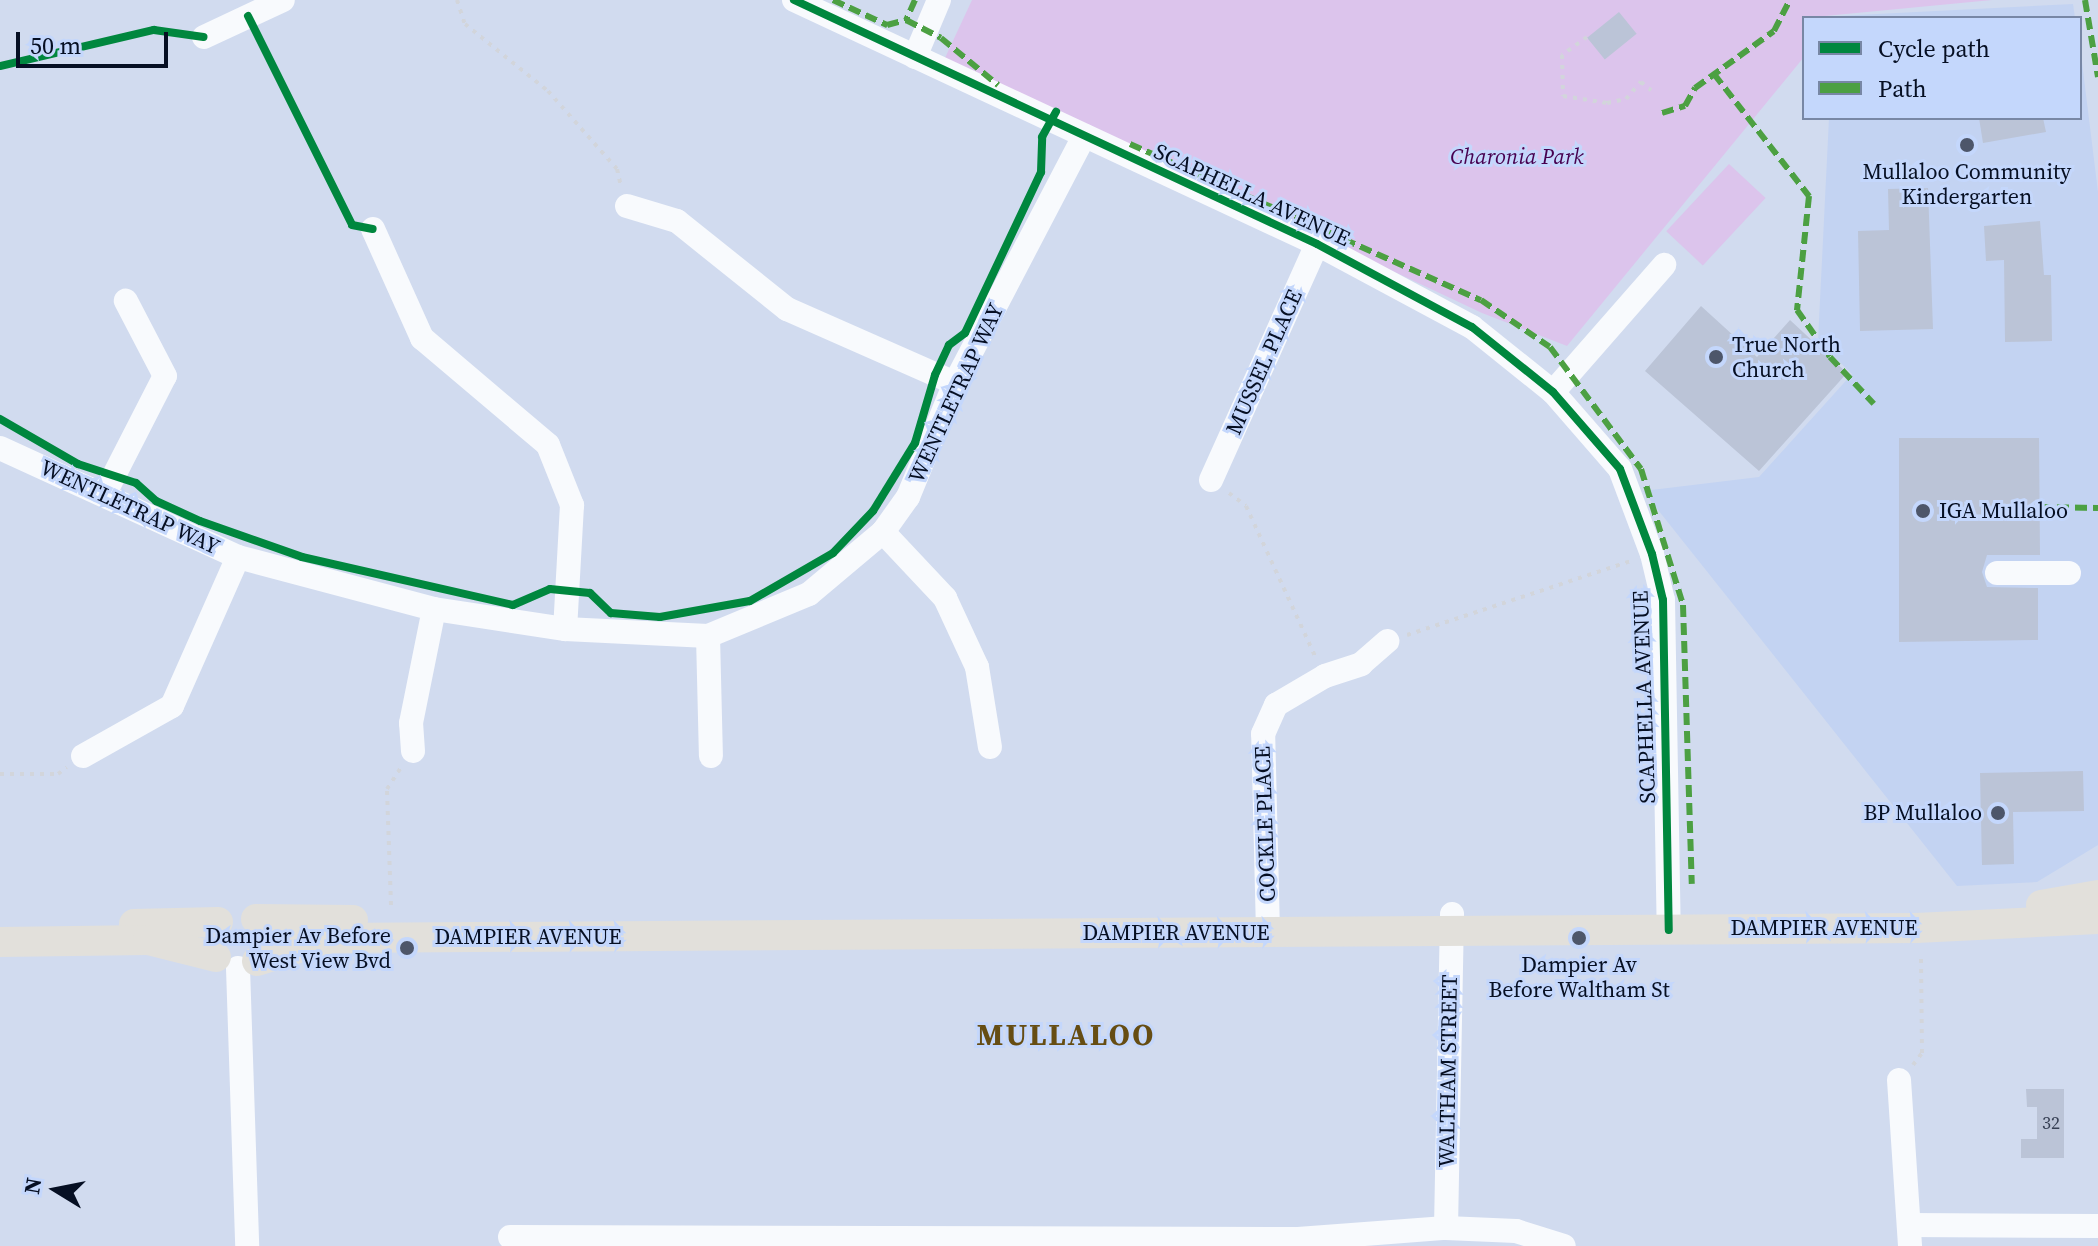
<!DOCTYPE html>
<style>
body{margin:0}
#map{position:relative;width:2098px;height:1246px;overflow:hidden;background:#d1dbef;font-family:"Source Serif 4",serif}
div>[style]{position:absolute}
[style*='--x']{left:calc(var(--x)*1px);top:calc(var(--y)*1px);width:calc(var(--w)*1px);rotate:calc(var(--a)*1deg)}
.built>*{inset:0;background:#c3d3f2}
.green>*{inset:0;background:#dcc4ec;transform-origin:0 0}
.building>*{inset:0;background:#bbc4d7;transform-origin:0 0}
.path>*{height:4px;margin-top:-2px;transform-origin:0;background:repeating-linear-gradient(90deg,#d2d5db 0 4px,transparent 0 10px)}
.minor>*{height:24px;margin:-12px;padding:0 12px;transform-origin:12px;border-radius:12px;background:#f8fafd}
.major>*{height:30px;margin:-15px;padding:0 15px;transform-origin:15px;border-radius:15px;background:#e2e0db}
.quiet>*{height:6px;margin-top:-3px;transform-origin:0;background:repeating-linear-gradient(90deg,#4ca042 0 12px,transparent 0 18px)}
.cycleway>*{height:8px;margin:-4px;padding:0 4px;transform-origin:4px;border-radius:4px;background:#00873e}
.dots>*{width:22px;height:22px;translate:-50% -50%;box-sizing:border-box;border:4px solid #c4d7fc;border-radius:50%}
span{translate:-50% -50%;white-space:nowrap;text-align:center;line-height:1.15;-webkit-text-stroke:6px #c4d7fc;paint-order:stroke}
.number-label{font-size:18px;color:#363f53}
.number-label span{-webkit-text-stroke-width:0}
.park-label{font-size:22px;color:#47004f;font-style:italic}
.poi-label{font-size:22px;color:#060f23}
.left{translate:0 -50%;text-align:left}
.right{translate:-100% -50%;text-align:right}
.street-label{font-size:22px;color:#060f23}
.district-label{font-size:30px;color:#664d13;font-weight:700;letter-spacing:2px}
.legend{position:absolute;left:1802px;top:16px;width:280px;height:104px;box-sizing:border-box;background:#c4d7fc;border:2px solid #7887a5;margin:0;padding:10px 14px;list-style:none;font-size:24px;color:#060f23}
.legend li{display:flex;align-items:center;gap:16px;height:40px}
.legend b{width:40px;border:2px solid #7887a5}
.north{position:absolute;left:16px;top:1150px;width:80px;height:80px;-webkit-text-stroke:6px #c4d7fc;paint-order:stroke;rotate:280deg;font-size:22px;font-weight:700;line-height:32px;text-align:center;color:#060f23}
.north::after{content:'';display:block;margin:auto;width:28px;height:36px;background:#060f23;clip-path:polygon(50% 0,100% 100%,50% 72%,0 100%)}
.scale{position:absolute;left:16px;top:32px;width:152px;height:36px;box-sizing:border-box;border:4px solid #060f23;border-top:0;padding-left:10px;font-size:24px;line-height:28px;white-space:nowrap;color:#060f23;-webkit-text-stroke:6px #c4d7fc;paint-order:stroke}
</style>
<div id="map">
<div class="built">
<div style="clip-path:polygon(2073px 4px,2075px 18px,1838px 18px,1838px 16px)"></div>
<div style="clip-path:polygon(2080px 46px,2098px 192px,2098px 845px,2037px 882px,1957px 886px,1643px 491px,1759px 477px,1852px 374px,1818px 341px,1829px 118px,2080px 118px)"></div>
</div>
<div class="green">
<div style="clip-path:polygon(972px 0,1992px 0,1804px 18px,1804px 57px,1567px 346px,1482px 313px,944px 60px)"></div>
<div style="left:1729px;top:164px;width:50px;height:92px;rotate:43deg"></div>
</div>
<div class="building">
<div style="left:1619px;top:12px;width:28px;height:41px;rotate:51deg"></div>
<div style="clip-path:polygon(1979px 118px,2043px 118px,2046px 132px,1983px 143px)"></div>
<div style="clip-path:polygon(1928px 188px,1933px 329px,1860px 331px,1858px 231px,1889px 230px,1888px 189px)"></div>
<div style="clip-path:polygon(2040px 221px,2044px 275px,2051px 275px,2052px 341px,2005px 342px,2004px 260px,1986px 261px,1984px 226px)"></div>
<div style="clip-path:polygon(1701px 306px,1757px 357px,1790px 320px,1847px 373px,1759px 471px,1645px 371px)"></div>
<div style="clip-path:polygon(1899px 438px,2039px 438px,2040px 555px,1987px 555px,1982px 572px,1987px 587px,2038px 588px,2038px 640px,1899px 642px)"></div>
<div style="clip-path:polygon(2083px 771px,2084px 811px,2013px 812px,2014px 864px,1982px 865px,1980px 773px)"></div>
<div style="clip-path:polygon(2026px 1089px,2064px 1089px,2064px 1158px,2021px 1158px,2021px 1139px,2037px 1139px,2037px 1107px,2027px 1107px)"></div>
</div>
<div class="path">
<div style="--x:457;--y:0;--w:25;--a:72"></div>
<div style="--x:465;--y:24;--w:107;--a:38.9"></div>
<div style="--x:548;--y:91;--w:104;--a:48.5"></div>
<div style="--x:617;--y:169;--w:17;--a:77"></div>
<div style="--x:1587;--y:37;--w:31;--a:144"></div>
<div style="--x:1562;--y:55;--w:41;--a:88.6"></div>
<div style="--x:1563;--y:96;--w:45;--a:9"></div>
<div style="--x:1607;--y:103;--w:19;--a:-12"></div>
<div style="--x:1626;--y:99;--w:23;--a:-49"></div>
<div style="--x:1641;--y:82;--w:13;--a:39"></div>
<div style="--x:1229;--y:493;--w:21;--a:37"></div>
<div style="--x:1246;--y:506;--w:165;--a:65.3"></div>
<div style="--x:1407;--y:635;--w:236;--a:-18.3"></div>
<div style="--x:0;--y:774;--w:58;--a:0"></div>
<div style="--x:58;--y:774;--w:11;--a:-38"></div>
<div style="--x:391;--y:905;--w:116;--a:-92"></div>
<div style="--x:387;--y:789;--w:27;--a:-57"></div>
<div style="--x:1913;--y:1065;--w:15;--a:-53"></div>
<div style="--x:1922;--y:1053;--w:100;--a:-90.6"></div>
</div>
<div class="minor">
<div style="--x:794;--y:0;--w:577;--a:25.01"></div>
<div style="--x:1317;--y:244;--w:176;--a:28.2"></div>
<div style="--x:1472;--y:327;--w:104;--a:38.7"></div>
<div style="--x:1553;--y:392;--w:102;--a:49"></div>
<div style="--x:1620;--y:469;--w:91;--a:69.4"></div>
<div style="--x:1652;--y:554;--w:47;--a:76.6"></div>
<div style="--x:1663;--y:600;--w:330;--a:89"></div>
<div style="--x:204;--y:37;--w:87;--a:-25.1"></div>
<div style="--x:915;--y:57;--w:62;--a:-67.2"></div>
<div style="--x:627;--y:206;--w:52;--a:16.7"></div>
<div style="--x:677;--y:221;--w:141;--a:38.7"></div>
<div style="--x:787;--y:309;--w:184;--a:23.8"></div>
<div style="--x:373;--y:229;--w:120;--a:65.8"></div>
<div style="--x:422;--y:338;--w:165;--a:40.3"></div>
<div style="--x:548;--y:445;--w:65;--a:68.2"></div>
<div style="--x:572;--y:505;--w:124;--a:93.2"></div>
<div style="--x:1553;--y:392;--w:169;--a:-48.8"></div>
<div style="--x:0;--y:448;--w:262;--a:24.6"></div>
<div style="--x:238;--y:557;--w:203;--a:14.9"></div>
<div style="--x:434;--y:609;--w:133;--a:8.7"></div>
<div style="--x:565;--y:629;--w:143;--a:2.8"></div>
<div style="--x:708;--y:636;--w:109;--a:-22.6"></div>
<div style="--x:809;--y:594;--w:97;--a:-40"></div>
<div style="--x:883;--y:532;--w:43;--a:-54.5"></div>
<div style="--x:908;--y:497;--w:123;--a:-67.6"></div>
<div style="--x:955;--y:383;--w:279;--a:-62.4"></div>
<div style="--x:1211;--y:480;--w:259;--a:-65.8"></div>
<div style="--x:105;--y:493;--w:131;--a:-62.9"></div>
<div style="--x:165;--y:376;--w:85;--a:-117.5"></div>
<div style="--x:883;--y:532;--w:91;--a:46.8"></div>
<div style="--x:945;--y:598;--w:76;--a:65.1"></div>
<div style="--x:977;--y:667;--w:81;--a:80.8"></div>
<div style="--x:1997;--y:573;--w:72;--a:0"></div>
<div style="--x:708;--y:636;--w:120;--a:88.6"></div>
<div style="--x:413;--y:751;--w:28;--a:-94"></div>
<div style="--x:411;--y:723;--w:116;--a:-78.6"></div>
<div style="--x:83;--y:756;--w:102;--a:-29.3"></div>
<div style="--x:172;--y:706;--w:163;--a:-66.1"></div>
<div style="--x:1268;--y:932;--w:198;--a:-91.4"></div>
<div style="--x:1263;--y:734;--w:32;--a:-66"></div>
<div style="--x:1276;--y:705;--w:57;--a:-30.6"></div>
<div style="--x:1325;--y:676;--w:38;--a:-18"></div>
<div style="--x:1361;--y:664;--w:35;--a:-41"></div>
<div style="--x:238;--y:968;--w:278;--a:88.1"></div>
<div style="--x:1899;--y:1080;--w:166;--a:86.2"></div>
<div style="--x:1909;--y:1225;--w:189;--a:0.3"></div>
<div style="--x:1446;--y:1228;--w:314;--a:-88.9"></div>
<div style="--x:510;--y:1237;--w:788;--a:0.15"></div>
<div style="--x:1298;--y:1239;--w:148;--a:-4.3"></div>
<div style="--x:1446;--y:1228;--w:70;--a:2.5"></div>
<div style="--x:1516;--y:1231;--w:50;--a:17.4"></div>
</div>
<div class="major">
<div style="--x:2041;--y:905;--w:58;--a:-10"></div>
<div style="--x:256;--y:919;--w:97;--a:0.6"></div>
<div style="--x:134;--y:924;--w:84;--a:-1.4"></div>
<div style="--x:0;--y:942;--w:148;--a:-0.8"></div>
<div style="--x:148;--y:940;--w:70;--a:14"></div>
<div style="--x:257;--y:961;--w:77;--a:-17.5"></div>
<div style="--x:330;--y:938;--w:1586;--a:-0.36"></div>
<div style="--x:1916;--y:928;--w:182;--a:-2.8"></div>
</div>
<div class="quiet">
<div style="--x:833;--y:0;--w:60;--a:24.8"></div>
<div style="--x:887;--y:25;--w:20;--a:-15"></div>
<div style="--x:915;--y:0;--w:22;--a:114"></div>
<div style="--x:906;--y:20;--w:39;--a:27"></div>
<div style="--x:941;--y:38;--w:74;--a:39.5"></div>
<div style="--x:2085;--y:0;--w:78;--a:80.4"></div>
<div style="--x:1714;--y:74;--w:155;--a:52.1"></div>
<div style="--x:1809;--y:196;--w:115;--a:96"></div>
<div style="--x:1797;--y:310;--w:57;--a:54.9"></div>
<div style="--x:1830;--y:357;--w:64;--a:46.9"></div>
<div style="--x:1662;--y:113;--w:24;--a:-17"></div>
<div style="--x:1685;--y:106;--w:21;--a:-61"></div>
<div style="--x:1695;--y:88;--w:97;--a:-35.8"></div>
<div style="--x:1774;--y:31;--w:35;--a:-63"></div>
<div style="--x:1130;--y:144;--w:384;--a:24"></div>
<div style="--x:1481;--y:300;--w:83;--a:34.3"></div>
<div style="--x:1550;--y:347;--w:152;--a:53.3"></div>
<div style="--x:1641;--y:469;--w:142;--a:72.8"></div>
<div style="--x:1683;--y:605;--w:279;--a:88.2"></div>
<div style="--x:2039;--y:507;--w:59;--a:1"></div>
</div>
<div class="cycleway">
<div style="--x:794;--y:0;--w:577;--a:25.01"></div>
<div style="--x:1317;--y:244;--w:176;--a:28.2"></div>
<div style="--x:1472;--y:327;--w:104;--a:38.7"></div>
<div style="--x:1553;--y:392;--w:102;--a:49"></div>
<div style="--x:1620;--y:469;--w:91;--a:69.4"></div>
<div style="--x:1652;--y:554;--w:47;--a:76.6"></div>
<div style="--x:1663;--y:600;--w:330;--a:89"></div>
<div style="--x:248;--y:16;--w:233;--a:63.5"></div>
<div style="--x:352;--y:225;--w:21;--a:11"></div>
<div style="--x:0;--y:66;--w:158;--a:-13.2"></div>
<div style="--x:154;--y:30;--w:50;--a:8"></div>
<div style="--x:0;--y:419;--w:90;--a:30"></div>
<div style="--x:78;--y:464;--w:61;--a:18.1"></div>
<div style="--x:136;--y:483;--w:27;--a:42"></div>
<div style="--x:156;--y:501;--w:48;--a:24.4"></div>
<div style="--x:200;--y:521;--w:108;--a:19.4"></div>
<div style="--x:302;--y:557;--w:216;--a:12.8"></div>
<div style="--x:513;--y:605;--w:40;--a:-23.4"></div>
<div style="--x:550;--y:589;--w:40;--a:5.7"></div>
<div style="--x:590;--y:593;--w:29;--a:44"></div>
<div style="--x:611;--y:613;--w:49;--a:4.7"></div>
<div style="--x:660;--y:617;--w:91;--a:-10.1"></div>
<div style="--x:750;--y:601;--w:96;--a:-30"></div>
<div style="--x:833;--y:553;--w:58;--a:-46.4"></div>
<div style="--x:873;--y:511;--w:80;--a:-58.3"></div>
<div style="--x:915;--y:443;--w:71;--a:-73.6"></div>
<div style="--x:935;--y:375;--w:33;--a:-65"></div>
<div style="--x:949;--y:345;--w:20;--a:-37"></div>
<div style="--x:965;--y:333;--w:178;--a:-64.7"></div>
<div style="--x:1041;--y:172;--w:35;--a:-88"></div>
<div style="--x:1042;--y:137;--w:29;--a:-61"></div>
</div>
<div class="dots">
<div style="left:1967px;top:145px;background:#4d566a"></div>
<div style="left:1716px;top:357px;background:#4d566a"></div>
<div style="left:1923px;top:511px;background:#4d566a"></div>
<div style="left:1998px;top:813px;background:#4d566a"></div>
<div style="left:1579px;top:938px;background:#4d566a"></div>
<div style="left:407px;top:948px;background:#4d566a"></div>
</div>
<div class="number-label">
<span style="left:2051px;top:1123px">32</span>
</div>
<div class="park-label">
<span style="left:1517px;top:157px">Charonia Park</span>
</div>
<div class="poi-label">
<span style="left:1967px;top:184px">Mullaloo Community<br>Kindergarten</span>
<span class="left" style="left:1732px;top:357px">True North<br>Church</span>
<span class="left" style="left:1939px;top:511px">IGA Mullaloo</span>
<span class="right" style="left:1982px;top:813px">BP Mullaloo</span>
<span class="right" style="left:391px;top:948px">Dampier Av Before<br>West View Bvd</span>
<span style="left:1579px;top:977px">Dampier Av<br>Before Waltham St</span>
</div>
<div class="street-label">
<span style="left:1252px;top:195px;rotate:25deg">SCAPHELLA AVENUE</span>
<span style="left:1264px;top:362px;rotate:-66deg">MUSSEL PLACE</span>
<span style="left:956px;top:393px;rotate:-65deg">WENTLETRAP WAY</span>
<span style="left:130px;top:507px;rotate:25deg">WENTLETRAP WAY</span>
<span style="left:1644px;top:697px;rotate:-92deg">SCAPHELLA AVENUE</span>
<span style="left:1265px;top:824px;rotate:-92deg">COCKLE PLACE</span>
<span style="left:1824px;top:928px">DAMPIER AVENUE</span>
<span style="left:1176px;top:933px">DAMPIER AVENUE</span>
<span style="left:528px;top:937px">DAMPIER AVENUE</span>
<span style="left:1448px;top:1071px;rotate:-89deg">WALTHAM STREET</span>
</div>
<div class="district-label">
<span style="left:1066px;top:1035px">MULLALOO</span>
</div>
<ul class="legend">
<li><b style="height:10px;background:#00873e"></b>Cycle path</li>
<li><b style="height:10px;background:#4ca042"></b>Path</li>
</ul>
<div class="north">N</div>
<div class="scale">50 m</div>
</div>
